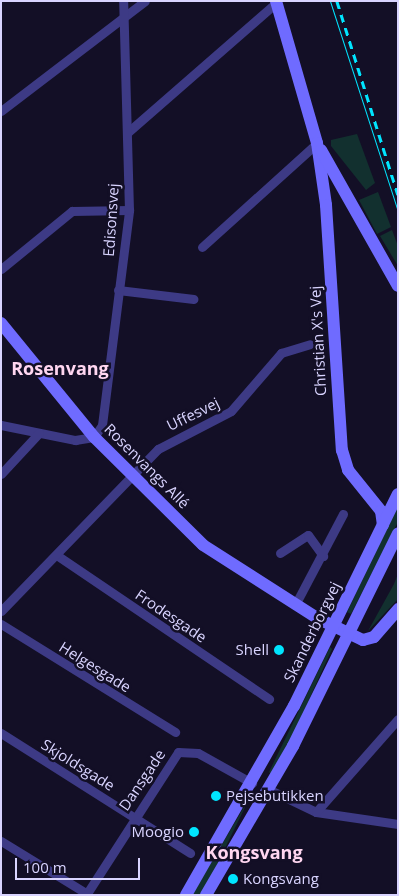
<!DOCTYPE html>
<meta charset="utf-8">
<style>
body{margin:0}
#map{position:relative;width:399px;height:896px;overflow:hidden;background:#130f26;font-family:"Open Sans",sans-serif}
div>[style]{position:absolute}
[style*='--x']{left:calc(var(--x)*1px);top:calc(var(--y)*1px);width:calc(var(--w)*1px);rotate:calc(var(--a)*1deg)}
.green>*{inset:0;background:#12302f}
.street>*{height:9px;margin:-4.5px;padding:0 4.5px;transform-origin:4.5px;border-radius:4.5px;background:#3d3a85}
.secondary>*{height:12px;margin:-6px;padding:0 6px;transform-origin:6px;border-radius:6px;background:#6f6bff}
.tram>*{height:1px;margin:-0.5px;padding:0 0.5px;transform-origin:0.5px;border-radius:0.5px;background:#00e5ff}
.rail>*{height:2.5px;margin-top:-1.25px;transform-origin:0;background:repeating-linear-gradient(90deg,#00e5ff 0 8px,transparent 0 14px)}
.dots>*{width:14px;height:14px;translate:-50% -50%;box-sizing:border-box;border:2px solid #130f26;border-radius:50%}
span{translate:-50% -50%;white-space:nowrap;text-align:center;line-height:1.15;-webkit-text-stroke:5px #130f26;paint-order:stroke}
.street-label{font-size:15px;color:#d9d4ff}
.poi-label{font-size:15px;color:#d9d4ff}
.right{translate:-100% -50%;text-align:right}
.left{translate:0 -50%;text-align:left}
.quarter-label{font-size:18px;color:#ffd6f0;font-weight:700}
.frame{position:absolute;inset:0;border:2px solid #d9d4ff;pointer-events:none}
.scale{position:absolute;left:15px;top:858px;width:125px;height:22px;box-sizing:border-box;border:2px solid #d9d4ff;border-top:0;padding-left:6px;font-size:15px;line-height:18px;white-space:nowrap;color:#d9d4ff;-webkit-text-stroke:4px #130f26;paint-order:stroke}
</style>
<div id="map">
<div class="green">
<div style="clip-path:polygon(357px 134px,375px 183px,366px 190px,331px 146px,331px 140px)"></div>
<div style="clip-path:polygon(378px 192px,391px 227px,377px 234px,359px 200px)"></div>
<div style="clip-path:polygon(392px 230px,398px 246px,398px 266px,380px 236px)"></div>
<div style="clip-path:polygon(398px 506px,398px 522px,351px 614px,347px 612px)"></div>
<div style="clip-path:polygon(398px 574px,398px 599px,368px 631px,394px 584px)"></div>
<div style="clip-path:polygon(330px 647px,332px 649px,296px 728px,271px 774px,269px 772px)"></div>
<div style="clip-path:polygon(250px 797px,212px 875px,200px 895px,192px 895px)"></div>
</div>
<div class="street">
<div style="--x:1;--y:111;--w:181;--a:-37.4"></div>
<div style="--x:128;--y:132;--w:196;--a:-41.1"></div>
<div style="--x:202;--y:247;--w:155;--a:-42.1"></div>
<div style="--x:1;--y:269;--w:92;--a:-39.2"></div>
<div style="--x:72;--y:211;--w:57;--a:-1"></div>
<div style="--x:118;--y:290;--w:76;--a:6.8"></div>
<div style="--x:1;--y:425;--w:76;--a:11.5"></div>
<div style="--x:75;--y:440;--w:19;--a:-9"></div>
<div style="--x:94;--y:437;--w:14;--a:-56"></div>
<div style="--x:102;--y:425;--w:217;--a:-82.8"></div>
<div style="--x:129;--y:210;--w:209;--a:-91.6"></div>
<div style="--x:1;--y:474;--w:56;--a:-47.2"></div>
<div style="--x:280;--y:553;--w:33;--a:-33"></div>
<div style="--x:308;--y:535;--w:26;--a:54"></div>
<div style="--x:58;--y:556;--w:255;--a:34.1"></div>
<div style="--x:295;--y:605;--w:103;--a:-62.2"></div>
<div style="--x:1;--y:611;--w:226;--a:-45.9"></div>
<div style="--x:158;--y:449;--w:82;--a:-27.5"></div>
<div style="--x:231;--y:411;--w:77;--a:-49.2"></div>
<div style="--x:281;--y:353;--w:30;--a:-17"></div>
<div style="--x:1;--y:624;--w:205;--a:31.8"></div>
<div style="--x:1;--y:733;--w:224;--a:32.4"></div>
<div style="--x:268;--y:789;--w:53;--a:25.6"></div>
<div style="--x:316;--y:812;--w:83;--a:8.3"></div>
<div style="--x:316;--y:812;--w:124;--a:-48.6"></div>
<div style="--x:1;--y:841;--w:100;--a:31.5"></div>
<div style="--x:86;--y:895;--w:170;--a:-57.2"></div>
<div style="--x:178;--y:752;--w:20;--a:3"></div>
<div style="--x:198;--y:753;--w:62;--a:29.1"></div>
</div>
<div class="secondary">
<div style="--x:276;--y:1;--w:148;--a:73.9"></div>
<div style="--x:317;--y:143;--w:63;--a:81.7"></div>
<div style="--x:326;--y:205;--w:246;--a:86.3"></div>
<div style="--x:342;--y:450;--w:21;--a:73"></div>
<div style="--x:348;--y:470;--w:53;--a:51.2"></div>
<div style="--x:381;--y:511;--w:14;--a:82"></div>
<div style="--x:321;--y:150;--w:156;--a:60.5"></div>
<div style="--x:1;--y:323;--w:147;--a:50.8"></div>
<div style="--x:94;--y:437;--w:153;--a:44.7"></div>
<div style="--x:203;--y:545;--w:135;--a:32.6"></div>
<div style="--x:317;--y:618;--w:51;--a:25.6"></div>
<div style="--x:363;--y:640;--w:11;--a:-15"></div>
<div style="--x:374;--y:637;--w:37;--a:-49"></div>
<div style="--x:186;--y:895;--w:218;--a:-60.3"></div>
<div style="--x:294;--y:706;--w:236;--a:-63.9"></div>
<div style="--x:206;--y:895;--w:173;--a:-59.7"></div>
<div style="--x:293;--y:746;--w:237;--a:-63.7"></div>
</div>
<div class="tram">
<div style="--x:330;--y:1;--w:221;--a:72.1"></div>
</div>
<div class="rail">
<div style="--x:337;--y:1;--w:203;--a:72.5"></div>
</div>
<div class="dots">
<div style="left:279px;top:650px;background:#00e5ff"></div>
<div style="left:216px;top:796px;background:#00e5ff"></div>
<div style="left:194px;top:832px;background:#00e5ff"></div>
<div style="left:233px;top:879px;background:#00e5ff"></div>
</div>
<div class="street-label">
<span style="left:111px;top:220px;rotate:-86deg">Edisonsvej</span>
<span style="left:318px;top:341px;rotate:-93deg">Christian X's Vej</span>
<span style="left:193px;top:414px;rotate:-26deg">Uffesvej</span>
<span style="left:147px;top:466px;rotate:45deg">Rosenvangs Allé</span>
<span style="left:171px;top:616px;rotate:34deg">Frodesgade</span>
<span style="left:312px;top:632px;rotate:-64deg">Skanderborgvej</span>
<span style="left:95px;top:667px;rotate:32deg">Helgesgade</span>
<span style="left:78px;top:765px;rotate:32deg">Skjoldsgade</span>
<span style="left:142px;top:780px;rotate:-56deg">Dansgade</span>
</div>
<div class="poi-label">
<span class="right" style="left:269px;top:650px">Shell</span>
<span class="left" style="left:226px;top:796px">Pejsebutikken</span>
<span class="right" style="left:184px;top:832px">Moogio</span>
<span class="left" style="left:243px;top:879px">Kongsvang</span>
</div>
<div class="quarter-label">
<span style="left:60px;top:368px">Rosenvang</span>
<span style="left:254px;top:852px">Kongsvang</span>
</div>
<div class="frame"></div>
<div class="scale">100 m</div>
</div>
